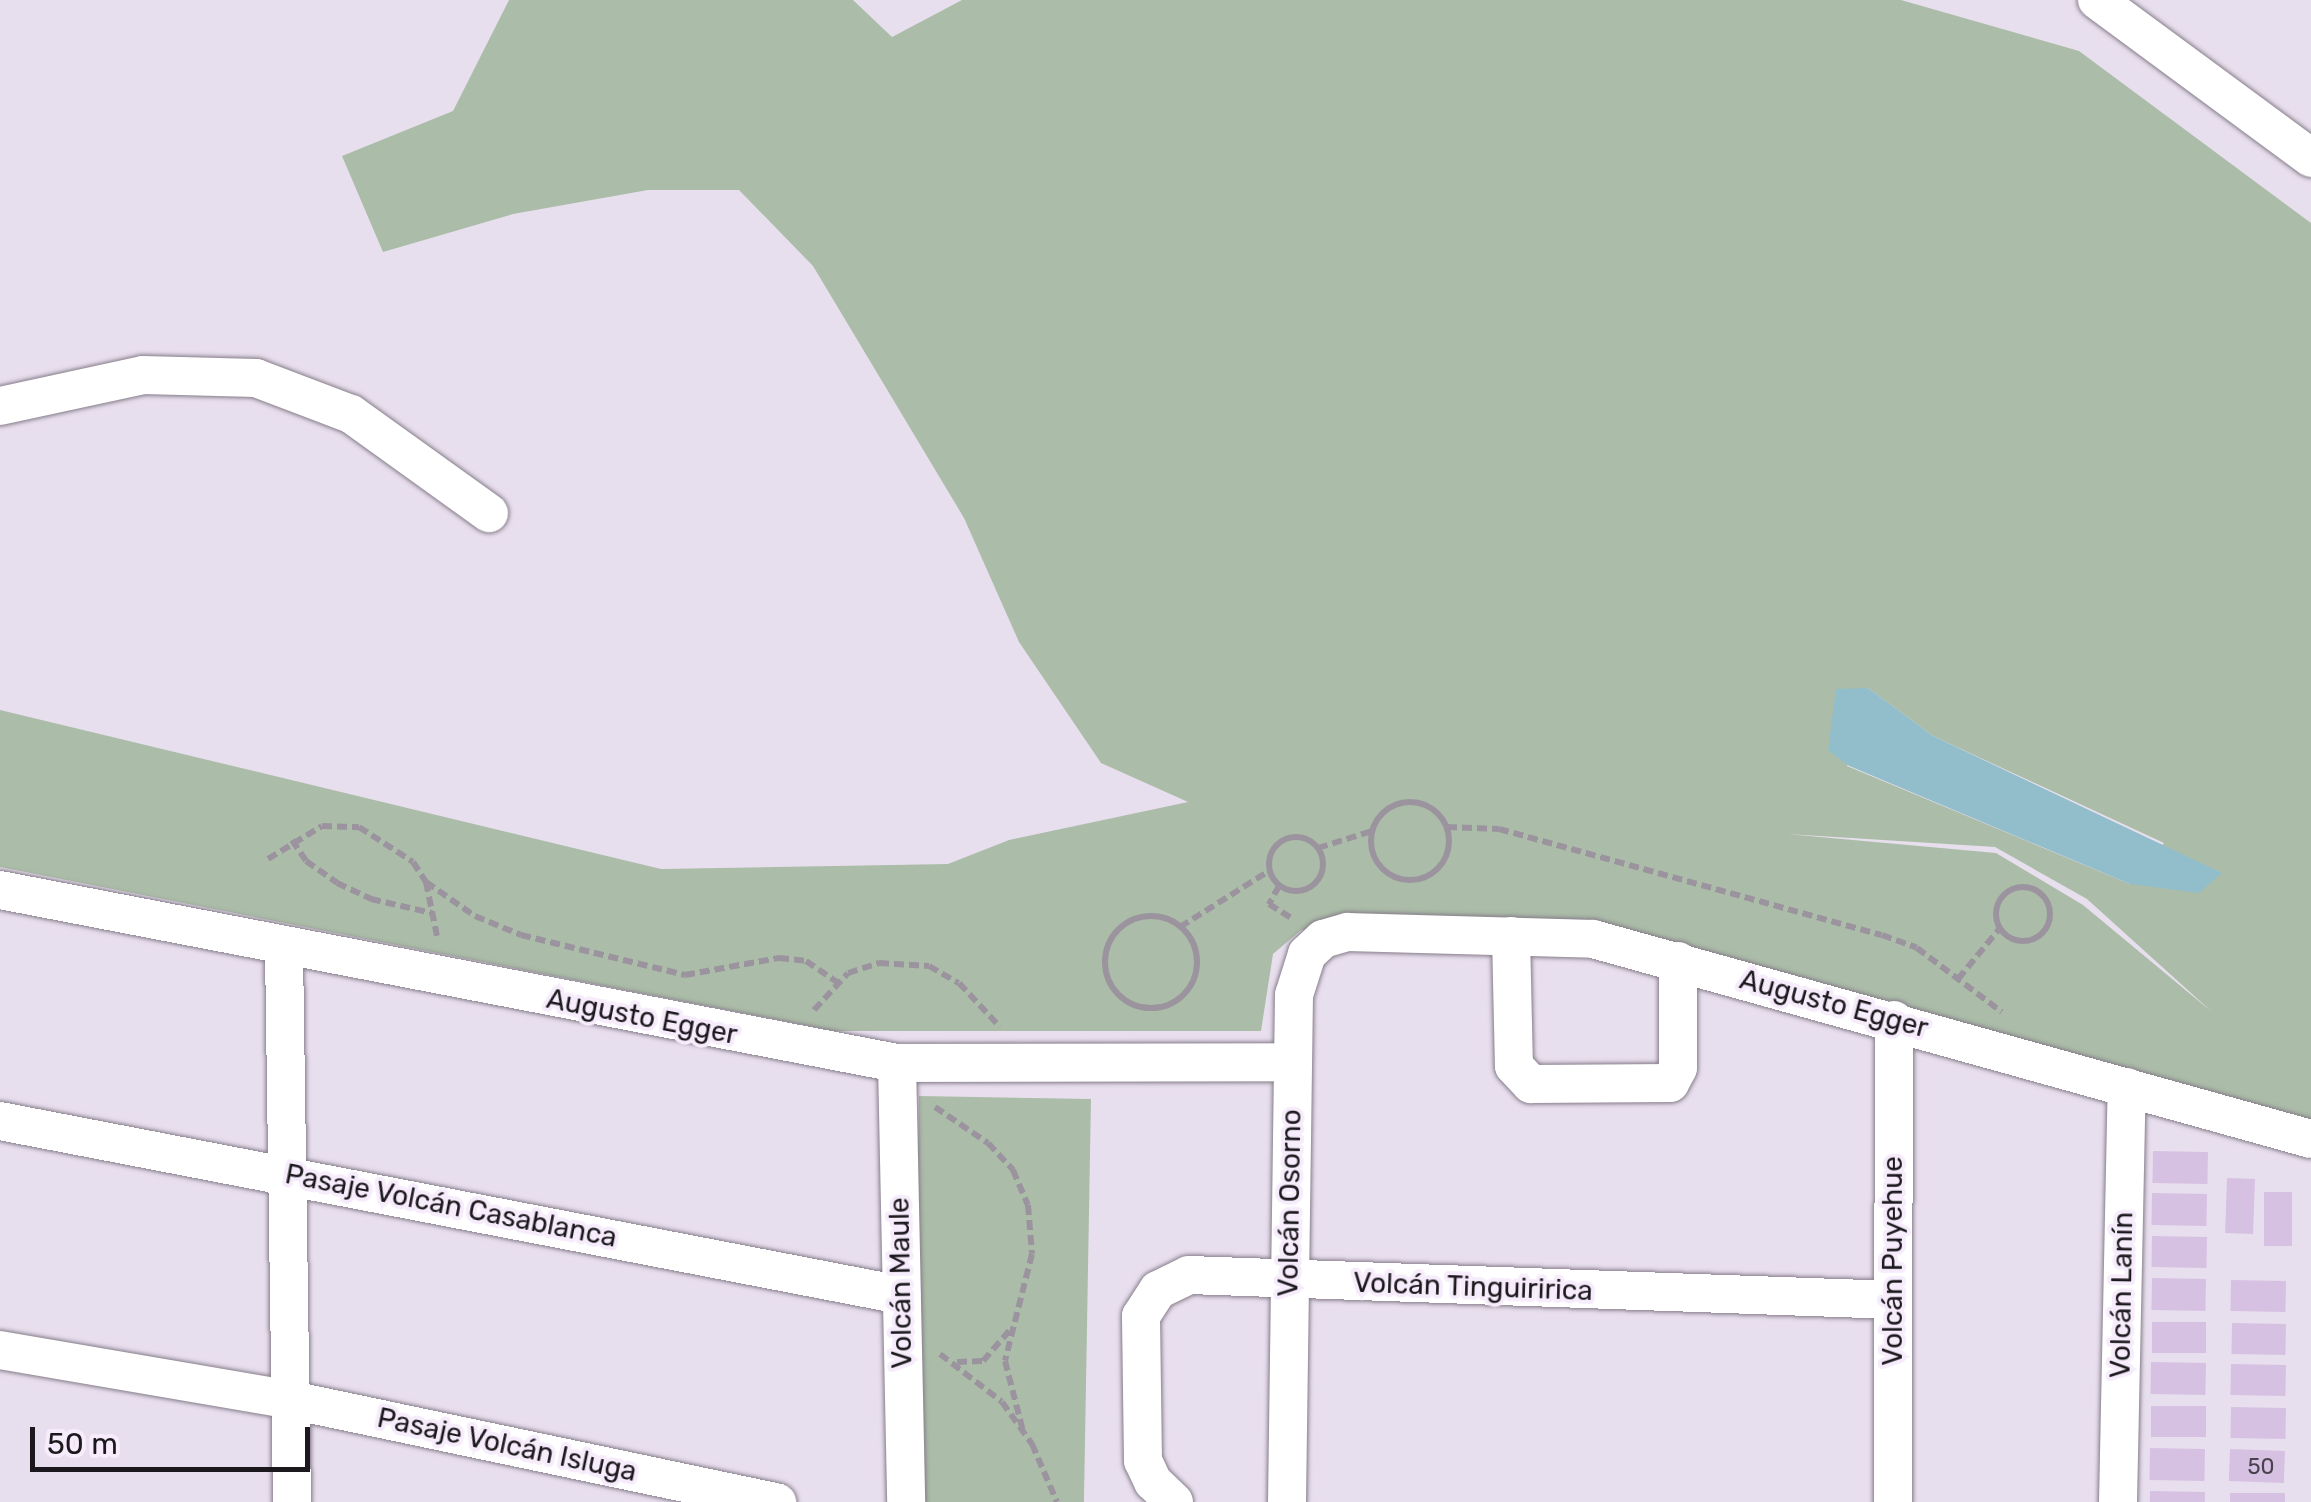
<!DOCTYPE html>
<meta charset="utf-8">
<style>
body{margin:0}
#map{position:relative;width:2311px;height:1502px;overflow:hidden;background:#e8dfee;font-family:Rubik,sans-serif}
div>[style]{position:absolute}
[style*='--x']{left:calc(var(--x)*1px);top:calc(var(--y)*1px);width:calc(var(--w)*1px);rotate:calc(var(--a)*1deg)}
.green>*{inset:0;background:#abbda8;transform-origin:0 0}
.water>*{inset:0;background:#92becc}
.building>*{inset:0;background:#d6c1e2;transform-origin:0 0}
.path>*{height:6px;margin-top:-3px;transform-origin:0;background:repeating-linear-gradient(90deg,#9b949f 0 10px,transparent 0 15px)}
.path>.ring{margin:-3px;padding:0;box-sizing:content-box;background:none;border:6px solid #9b949f;border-radius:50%}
.roads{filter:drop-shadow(0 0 2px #867d8a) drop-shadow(0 0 2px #867d8a)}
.minor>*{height:38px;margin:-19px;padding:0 19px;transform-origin:19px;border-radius:19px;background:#fff}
span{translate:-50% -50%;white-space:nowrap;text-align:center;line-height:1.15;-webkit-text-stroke:8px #f6ecfb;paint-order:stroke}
.number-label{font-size:22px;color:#4a434f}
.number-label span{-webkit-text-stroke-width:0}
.street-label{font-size:28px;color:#1c191e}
.scale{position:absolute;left:30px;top:1427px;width:280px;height:45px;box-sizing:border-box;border:5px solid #1c191e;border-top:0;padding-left:12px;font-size:30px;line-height:35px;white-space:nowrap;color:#1c191e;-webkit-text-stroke:8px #f6ecfb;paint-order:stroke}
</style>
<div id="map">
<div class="green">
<div style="clip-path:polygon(evenodd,509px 0,853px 0,892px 37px,962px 0,1901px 0,2079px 51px,2311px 223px,2311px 1138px,1564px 943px,1301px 930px,1273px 954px,1261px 1031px,834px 1031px,0 867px,0 710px,661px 869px,948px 864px,1009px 840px,1188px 802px,1101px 763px,1019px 642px,964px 518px,813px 266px,739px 190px,648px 190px,513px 214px,383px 252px,342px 156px,453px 111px,509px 0,1868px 688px,1933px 736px,2164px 843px,2130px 884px,1847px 766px,1868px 688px,509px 0,1787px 834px,1995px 847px,2087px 899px,2212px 1012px,2083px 905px,1996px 853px,1787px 834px)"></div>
<div style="left:919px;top:1096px;width:172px;height:406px;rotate:1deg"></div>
</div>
<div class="water">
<div style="clip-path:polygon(1868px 688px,1933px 736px,2222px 873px,2199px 893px,2130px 884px,1847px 765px,1828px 750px,1836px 689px)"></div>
</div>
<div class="building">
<div style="left:2153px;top:1151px;width:55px;height:32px;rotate:1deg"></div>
<div style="left:2227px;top:1178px;width:28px;height:55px;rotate:2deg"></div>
<div style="left:2264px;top:1192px;width:28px;height:54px"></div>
<div style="left:2152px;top:1193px;width:55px;height:32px;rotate:1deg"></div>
<div style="left:2152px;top:1236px;width:55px;height:31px;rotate:1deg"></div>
<div style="left:2152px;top:1278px;width:54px;height:32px;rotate:1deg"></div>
<div style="left:2231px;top:1280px;width:55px;height:31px;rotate:1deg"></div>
<div style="left:2152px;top:1322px;width:54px;height:31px"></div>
<div style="left:2232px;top:1323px;width:54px;height:31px;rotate:1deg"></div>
<div style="left:2151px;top:1362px;width:55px;height:32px;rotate:1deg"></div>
<div style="left:2231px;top:1364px;width:55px;height:31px;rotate:1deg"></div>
<div style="left:2151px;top:1406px;width:55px;height:31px"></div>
<div style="left:2231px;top:1407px;width:55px;height:31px;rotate:1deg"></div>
<div style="left:2150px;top:1448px;width:55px;height:32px;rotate:1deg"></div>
<div style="left:2230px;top:1449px;width:55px;height:32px;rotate:2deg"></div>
<div style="left:2150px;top:1491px;width:55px;height:11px;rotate:1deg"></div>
<div style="left:2230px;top:1493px;width:55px;height:9px"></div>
</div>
<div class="path">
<div class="ring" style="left:1371px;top:802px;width:72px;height:72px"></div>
<div style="--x:1447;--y:827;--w:52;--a:2.2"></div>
<div style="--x:1499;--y:829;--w:397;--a:15.5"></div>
<div style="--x:1882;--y:935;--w:37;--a:20"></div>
<div style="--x:1917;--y:948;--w:106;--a:37"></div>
<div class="ring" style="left:1269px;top:837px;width:48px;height:48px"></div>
<div style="--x:292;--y:840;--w:25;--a:56"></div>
<div style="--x:306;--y:861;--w:38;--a:35"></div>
<div style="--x:337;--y:883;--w:38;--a:25"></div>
<div style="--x:371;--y:899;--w:63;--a:12.9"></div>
<div style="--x:1318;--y:848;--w:57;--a:-17.5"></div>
<div style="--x:268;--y:859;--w:63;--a:-31.4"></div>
<div style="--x:322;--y:826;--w:37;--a:2"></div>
<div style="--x:359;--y:827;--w:64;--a:32.9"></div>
<div style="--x:413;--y:862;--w:24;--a:57"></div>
<div style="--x:426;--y:882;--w:55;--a:78.5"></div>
<div style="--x:426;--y:882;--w:60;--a:34.8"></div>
<div style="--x:475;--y:916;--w:50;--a:22.4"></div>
<div style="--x:521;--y:935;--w:169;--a:13.7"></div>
<div style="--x:685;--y:975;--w:96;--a:-10.3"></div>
<div style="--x:779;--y:958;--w:27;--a:6"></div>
<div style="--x:806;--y:961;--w:37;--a:34"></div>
<div style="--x:1279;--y:886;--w:21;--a:119"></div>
<div style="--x:1269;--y:904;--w:28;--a:32"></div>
<div class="ring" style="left:1996px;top:887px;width:48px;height:48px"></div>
<div class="ring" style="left:1105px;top:916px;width:86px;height:86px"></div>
<div style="--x:1180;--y:927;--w:105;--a:-32.2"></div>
<div style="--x:1958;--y:979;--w:66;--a:-50.5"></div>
<div style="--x:814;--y:1010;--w:50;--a:-47.4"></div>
<div style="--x:848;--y:973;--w:33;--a:-18"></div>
<div style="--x:879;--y:963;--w:50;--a:3.4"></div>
<div style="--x:929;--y:966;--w:34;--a:30"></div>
<div style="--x:959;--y:983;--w:60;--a:47"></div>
<div style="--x:935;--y:1107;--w:64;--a:34.2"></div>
<div style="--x:988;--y:1143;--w:37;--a:47"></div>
<div style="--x:1013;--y:1170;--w:38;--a:67"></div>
<div style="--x:1028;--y:1205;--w:49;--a:85.3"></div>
<div style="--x:1032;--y:1254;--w:110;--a:104.2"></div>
<div style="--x:1005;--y:1361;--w:72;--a:75.6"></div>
<div style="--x:940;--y:1354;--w:78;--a:37.7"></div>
<div style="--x:1002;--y:1402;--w:52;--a:54.5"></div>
<div style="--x:1032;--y:1444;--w:63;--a:66.7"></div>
<div style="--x:957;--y:1362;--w:26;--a:-2"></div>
<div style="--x:983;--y:1361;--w:40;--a:-49"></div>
</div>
<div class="roads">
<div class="minor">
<div style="--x:2097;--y:0;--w:266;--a:36.4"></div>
<div style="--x:0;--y:406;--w:146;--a:-12.2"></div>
<div style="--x:143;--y:375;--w:113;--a:1.5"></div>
<div style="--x:256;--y:378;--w:102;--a:20.8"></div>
<div style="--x:351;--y:414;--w:170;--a:35.7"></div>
<div style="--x:0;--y:890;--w:914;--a:10.92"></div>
<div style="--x:897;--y:1063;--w:395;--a:-0.1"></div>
<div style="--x:1511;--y:936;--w:130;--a:88.7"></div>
<div style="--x:1514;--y:1066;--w:25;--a:47"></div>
<div style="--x:1531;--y:1084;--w:139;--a:-0.4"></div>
<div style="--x:1670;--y:1083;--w:17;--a:-62"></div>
<div style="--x:1678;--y:1068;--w:107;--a:-90"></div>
<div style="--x:284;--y:950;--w:552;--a:89.17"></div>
<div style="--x:897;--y:1063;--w:439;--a:88.8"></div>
<div style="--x:0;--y:1121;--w:918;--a:10.93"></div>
<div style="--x:0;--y:1350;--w:295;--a:9.7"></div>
<div style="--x:291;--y:1400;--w:497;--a:11.9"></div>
<div style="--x:1174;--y:1502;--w:29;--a:-136"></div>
<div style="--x:1153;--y:1482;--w:23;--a:-115"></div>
<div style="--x:1143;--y:1461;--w:145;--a:-90.8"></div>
<div style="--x:1141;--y:1316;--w:31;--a:-57"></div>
<div style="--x:1158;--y:1290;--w:34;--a:-26"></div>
<div style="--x:1189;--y:1275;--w:704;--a:2.03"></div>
<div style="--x:1287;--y:1502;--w:507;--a:-89.21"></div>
<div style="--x:1294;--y:995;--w:43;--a:-72.4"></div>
<div style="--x:1307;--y:954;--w:22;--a:-43"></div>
<div style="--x:1323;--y:939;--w:26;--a:-16"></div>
<div style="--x:1348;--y:932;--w:245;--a:1.6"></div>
<div style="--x:1593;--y:939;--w:745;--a:15.57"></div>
<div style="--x:1893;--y:1502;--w:482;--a:-89.9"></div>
<div style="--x:2118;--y:1502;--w:415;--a:-88.8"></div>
</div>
</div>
<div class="number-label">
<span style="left:2261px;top:1467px">50</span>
</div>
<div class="street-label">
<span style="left:1834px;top:1004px;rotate:15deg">Augusto Egger</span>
<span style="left:642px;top:1017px;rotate:11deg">Augusto Egger</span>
<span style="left:1290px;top:1203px;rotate:-89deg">Volcán Osorno</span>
<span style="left:451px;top:1206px;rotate:11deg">Pasaje Volcán Casablanca</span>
<span style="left:1893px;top:1261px;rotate:-90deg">Volcán Puyehue</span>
<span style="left:901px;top:1283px;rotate:-91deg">Volcán Maule</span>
<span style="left:1473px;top:1287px;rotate:2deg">Volcán Tinguiririca</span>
<span style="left:2122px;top:1295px;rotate:-89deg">Volcán Lanín</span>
<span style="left:507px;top:1445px;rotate:12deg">Pasaje Volcán Isluga</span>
</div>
<div class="scale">50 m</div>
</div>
